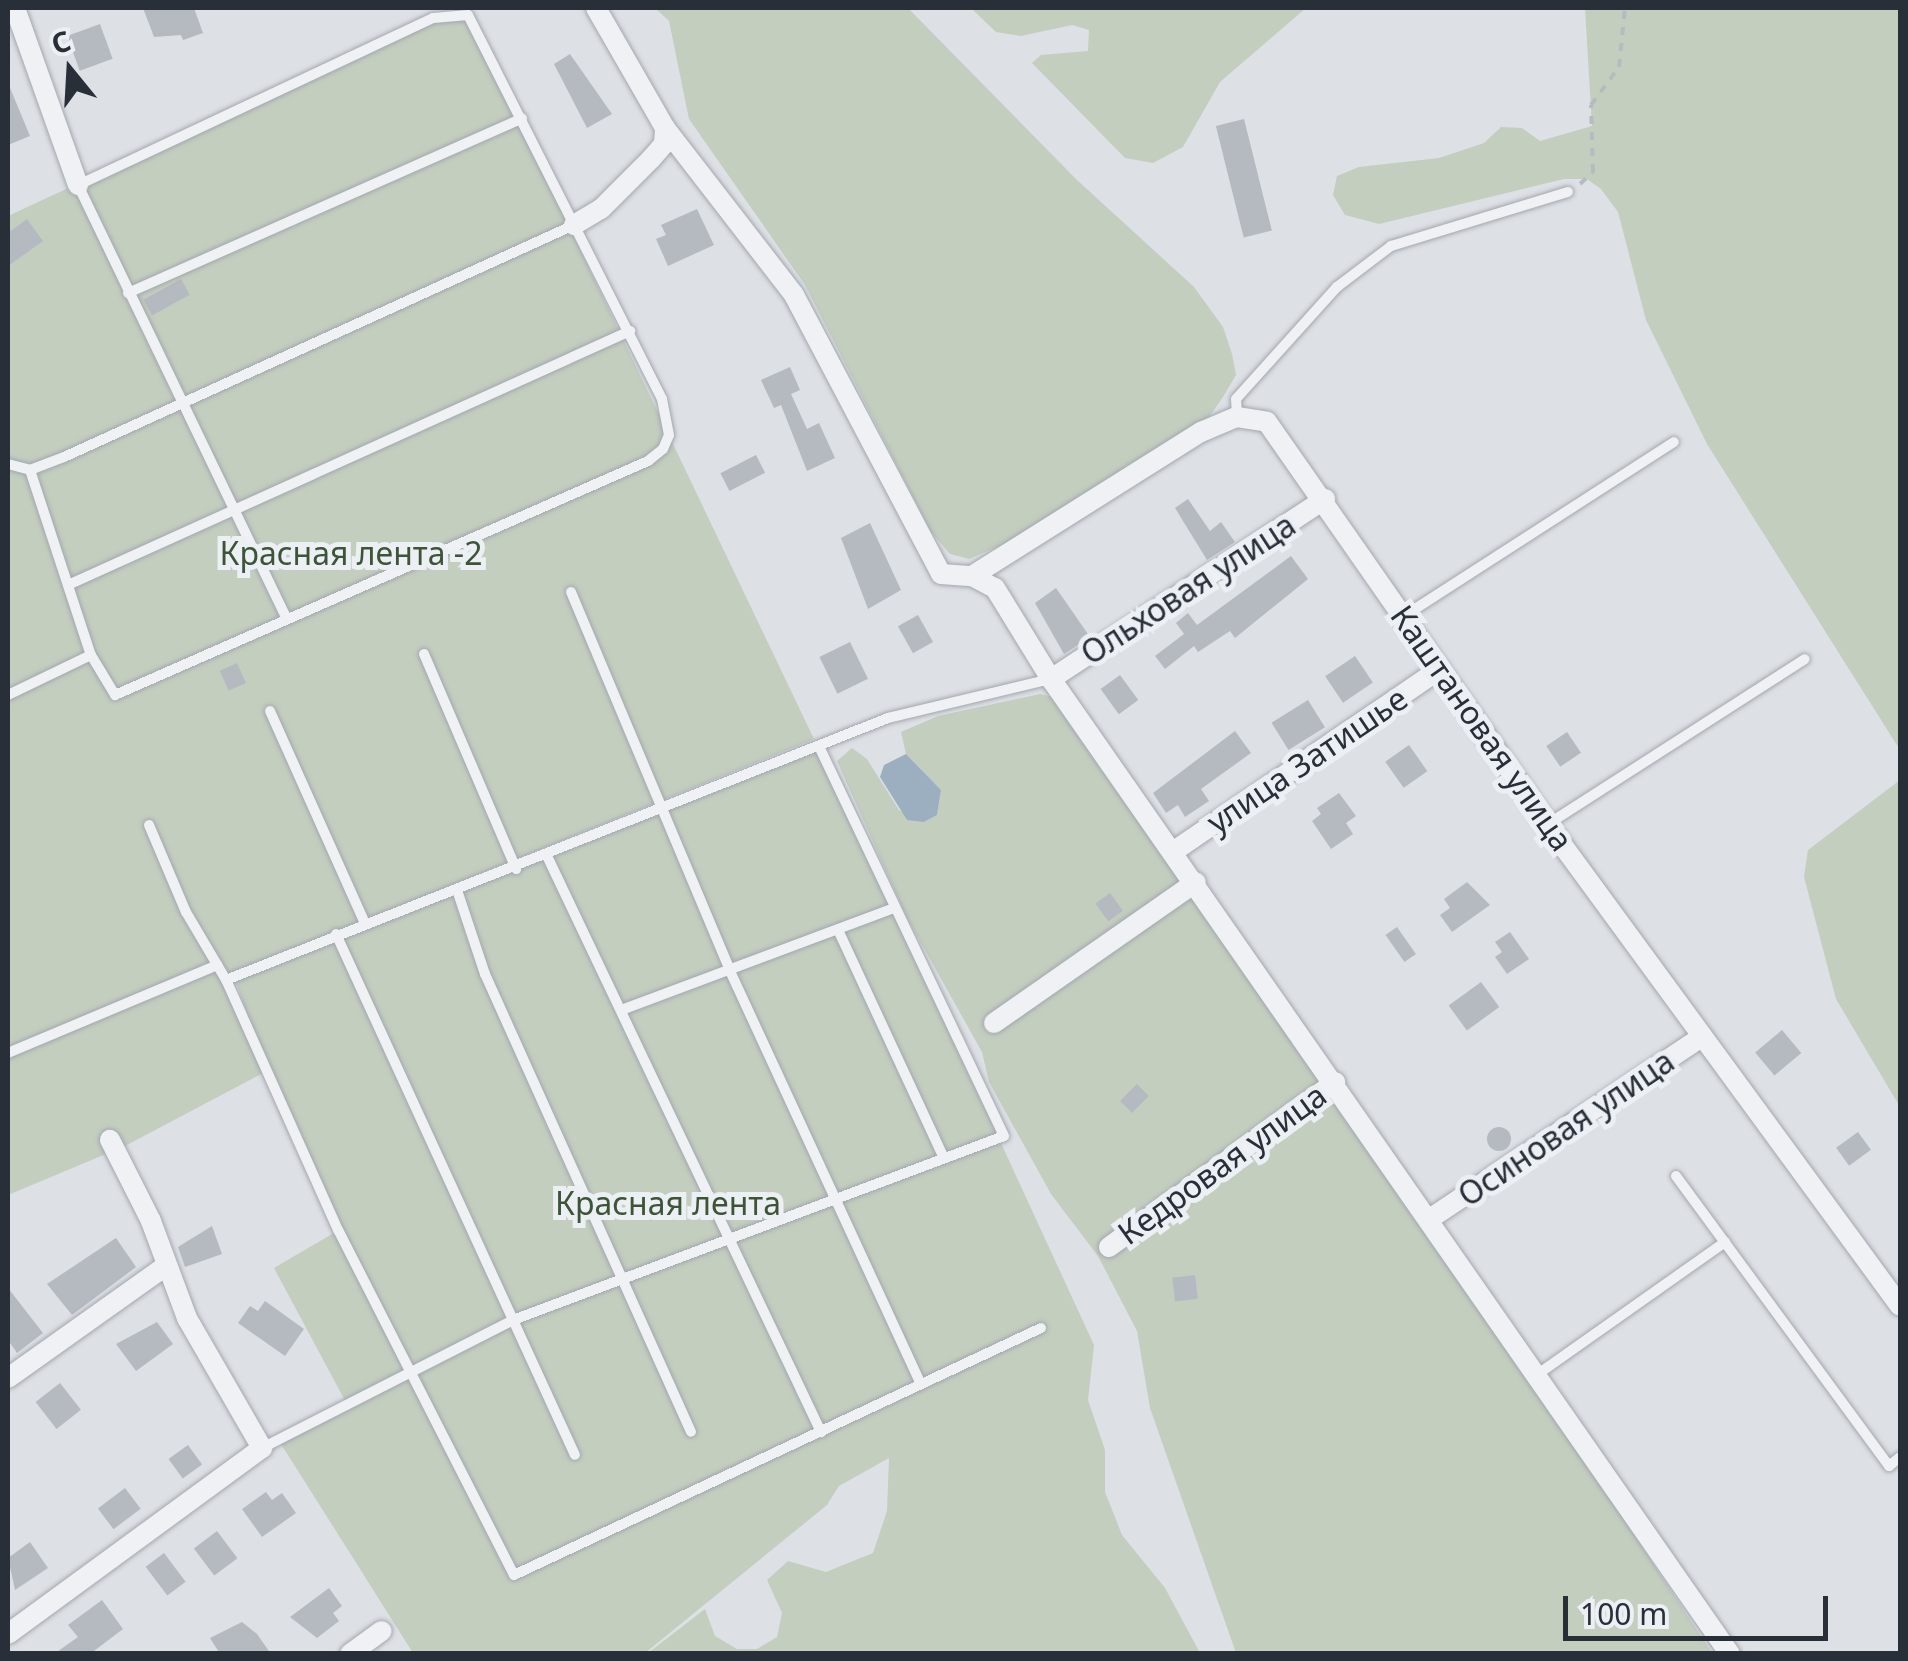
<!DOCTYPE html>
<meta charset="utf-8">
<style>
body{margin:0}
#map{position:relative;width:1908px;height:1661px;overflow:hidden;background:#dde0e5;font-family:"Noto Sans",sans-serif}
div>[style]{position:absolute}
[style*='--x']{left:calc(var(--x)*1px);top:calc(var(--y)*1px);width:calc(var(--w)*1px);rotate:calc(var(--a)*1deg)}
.green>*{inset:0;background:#c3cebf}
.water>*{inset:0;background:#9bafc1}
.building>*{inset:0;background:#b5bac1;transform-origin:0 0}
.round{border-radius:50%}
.path>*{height:4px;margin-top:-2px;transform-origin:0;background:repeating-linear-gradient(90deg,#b7bbc0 0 8px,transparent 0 16px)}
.roads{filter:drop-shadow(0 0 2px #a3a7ae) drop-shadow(0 0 2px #a3a7ae)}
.service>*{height:10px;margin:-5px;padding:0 5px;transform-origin:5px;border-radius:5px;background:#eff1f4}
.minor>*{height:20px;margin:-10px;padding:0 10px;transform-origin:10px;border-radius:10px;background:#eff1f4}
span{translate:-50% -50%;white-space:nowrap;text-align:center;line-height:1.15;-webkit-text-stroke:10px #eceff3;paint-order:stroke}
.park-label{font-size:32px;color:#3d5437}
.street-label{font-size:32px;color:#282f39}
.frame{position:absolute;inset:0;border:10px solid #282f39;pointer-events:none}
.north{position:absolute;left:20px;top:20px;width:100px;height:100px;-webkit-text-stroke:8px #eceff3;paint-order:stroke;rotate:342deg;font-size:28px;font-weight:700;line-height:40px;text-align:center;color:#282f39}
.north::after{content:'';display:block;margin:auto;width:35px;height:45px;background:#282f39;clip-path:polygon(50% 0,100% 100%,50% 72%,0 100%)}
.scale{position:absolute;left:1563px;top:1596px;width:265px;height:45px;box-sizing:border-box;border:5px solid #282f39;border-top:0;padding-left:12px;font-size:30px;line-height:35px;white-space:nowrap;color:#282f39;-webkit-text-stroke:8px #eceff3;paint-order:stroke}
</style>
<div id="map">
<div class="green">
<div style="clip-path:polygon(655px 8px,908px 8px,1077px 180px,1194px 287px,1223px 327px,1232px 354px,1236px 375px,1223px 397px,1209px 417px,1004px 544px,969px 559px,950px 554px,931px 532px,805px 285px,689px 119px,669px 21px)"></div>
<div style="clip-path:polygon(971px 8px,1306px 8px,1220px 82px,1183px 147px,1153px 163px,1125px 158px,1032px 63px,1041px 55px,1088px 51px,1089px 30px,1072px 25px,1021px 36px,996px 32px)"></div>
<div style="clip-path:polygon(1585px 8px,1900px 8px,1900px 750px,1707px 444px,1646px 320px,1618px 212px,1601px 189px,1587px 179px,1564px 179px,1379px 224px,1345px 215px,1333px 195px,1337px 176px,1359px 167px,1439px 158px,1484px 143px,1501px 127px,1522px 128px,1540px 141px,1592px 126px)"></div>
<div style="clip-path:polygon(468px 15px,814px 739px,231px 974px,263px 1073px,125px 1146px,8px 1195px,8px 216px,433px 18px)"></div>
<div style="clip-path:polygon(1040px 694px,1057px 698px,1525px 1369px,1712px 1653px,1236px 1653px,1150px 1408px,1137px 1331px,1098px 1256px,1051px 1194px,989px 1082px,982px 1052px,907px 918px,837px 761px,852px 748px,867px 759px,899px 810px,924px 822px,937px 815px,941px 790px,906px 754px,901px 732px,938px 716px)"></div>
<div style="clip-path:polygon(819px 748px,1094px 1345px,1088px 1400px,1105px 1450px,1105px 1492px,1122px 1535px,1165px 1588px,1200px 1653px,648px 1653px,705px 1609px,715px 1636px,737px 1649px,757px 1649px,777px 1637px,782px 1613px,767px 1580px,788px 1561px,826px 1572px,873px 1553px,887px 1511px,889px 1458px,839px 1486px,827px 1505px,645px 1653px,413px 1653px,281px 1444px,349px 1408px,274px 1268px,339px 1230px,267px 1071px,234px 976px)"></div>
<div style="clip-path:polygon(1900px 780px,1900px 1107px,1836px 999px,1804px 877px,1808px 850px)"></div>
</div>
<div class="water">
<div style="clip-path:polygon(906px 754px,941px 790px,937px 815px,924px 822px,907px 820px,880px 777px,884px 765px)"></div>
</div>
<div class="building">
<div style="clip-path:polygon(143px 8px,194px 8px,203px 33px,183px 40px,181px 35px,154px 37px)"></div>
<div style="left:100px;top:24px;width:37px;height:35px;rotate:70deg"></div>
<div style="clip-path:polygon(570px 54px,612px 114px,587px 128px,554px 64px)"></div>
<div style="clip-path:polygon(8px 83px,30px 136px,8px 145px)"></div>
<div style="left:1244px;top:119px;width:115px;height:29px;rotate:76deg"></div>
<div style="clip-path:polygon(697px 209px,714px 245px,668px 266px,656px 239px,666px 235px,661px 225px)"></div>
<div style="clip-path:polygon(27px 219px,43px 241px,8px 266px,8px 233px)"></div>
<div style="left:181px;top:279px;width:18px;height:43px;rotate:61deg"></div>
<div style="clip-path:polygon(790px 367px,800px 390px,791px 394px,807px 429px,819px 423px,835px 458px,807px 471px,781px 405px,774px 408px,761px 380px)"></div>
<div style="left:756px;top:455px;width:20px;height:40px;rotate:63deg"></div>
<div style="clip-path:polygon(1188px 499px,1210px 531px,1221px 522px,1235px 542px,1207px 560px,1175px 508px)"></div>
<div style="clip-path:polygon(870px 523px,901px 590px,868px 609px,841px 538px)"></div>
<div style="clip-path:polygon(1291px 556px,1308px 579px,1235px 638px,1230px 631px,1198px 652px,1194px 646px,1165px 669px,1155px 656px,1184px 634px,1176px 623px,1188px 613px,1197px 625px)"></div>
<div style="clip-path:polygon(1056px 588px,1090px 637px,1064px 654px,1035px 603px)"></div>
<div style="left:918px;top:615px;width:31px;height:23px;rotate:61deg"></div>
<div style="left:850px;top:642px;width:41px;height:34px;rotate:64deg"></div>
<div style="left:1355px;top:656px;width:32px;height:36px;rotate:56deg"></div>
<div style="left:237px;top:663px;width:22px;height:19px;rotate:66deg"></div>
<div style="left:1120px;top:675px;width:31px;height:24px;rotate:54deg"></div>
<div style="left:1308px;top:700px;width:32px;height:43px;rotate:58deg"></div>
<div style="clip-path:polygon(1235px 731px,1251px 753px,1201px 789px,1209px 801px,1185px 817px,1178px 805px,1166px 813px,1153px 793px)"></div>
<div style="left:1567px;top:732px;width:25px;height:25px;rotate:56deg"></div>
<div style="left:1409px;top:745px;width:32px;height:29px;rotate:55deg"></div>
<div style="clip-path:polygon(1339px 793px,1356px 816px,1346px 823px,1353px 834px,1331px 849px,1312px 821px,1321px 814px,1317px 808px)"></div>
<div style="clip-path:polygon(1467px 882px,1490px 905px,1452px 932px,1440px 915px,1450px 908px,1444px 899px)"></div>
<div style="left:1110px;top:893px;width:22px;height:18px;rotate:54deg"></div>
<div style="left:1397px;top:927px;width:33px;height:14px;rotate:55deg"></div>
<div style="clip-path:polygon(1510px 932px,1529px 959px,1507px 974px,1495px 957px,1502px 952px,1495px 942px)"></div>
<div style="left:1481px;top:982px;width:31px;height:40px;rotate:54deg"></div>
<div style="left:1782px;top:1030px;width:30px;height:35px;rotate:50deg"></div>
<div style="left:1137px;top:1084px;width:17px;height:24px;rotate:45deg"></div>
<div class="round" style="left:1487px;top:1127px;width:24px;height:24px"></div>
<div style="left:1858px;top:1132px;width:22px;height:27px;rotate:54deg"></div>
<div style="clip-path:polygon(212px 1226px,222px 1254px,185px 1267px,178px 1247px)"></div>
<div style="clip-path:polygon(116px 1238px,136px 1267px,72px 1315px,47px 1284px)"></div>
<div style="left:1195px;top:1275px;width:24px;height:23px;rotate:83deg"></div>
<div style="clip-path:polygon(8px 1288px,43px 1333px,17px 1353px,8px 1340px)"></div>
<div style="clip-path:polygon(265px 1301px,304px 1329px,285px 1356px,238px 1323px,250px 1306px,258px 1311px)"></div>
<div style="clip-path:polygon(157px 1322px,173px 1344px,136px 1371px,116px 1344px)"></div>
<div style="left:60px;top:1383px;width:34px;height:31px;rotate:52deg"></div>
<div style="left:188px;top:1445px;width:24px;height:24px;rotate:54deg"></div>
<div style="left:125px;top:1488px;width:26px;height:34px;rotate:53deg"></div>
<div style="clip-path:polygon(266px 1492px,272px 1500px,282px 1493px,296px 1513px,262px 1537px,242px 1509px)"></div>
<div style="left:217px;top:1531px;width:34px;height:29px;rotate:53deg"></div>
<div style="clip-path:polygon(30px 1542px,48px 1568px,15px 1590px,8px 1558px)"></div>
<div style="left:164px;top:1553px;width:36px;height:23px;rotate:53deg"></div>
<div style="clip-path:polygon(329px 1588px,342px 1606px,333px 1613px,339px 1621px,317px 1638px,290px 1617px)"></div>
<div style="clip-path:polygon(102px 1600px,123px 1629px,90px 1654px,54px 1654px,78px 1637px,68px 1625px)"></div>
<div style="clip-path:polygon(242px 1622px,257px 1634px,271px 1654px,220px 1654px,210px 1638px)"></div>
</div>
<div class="path">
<div style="--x:1580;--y:184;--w:18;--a:-43"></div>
<div style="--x:1593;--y:172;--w:67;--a:-91.7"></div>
<div style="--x:1591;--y:105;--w:47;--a:-53.6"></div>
<div style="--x:1619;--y:67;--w:59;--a:-84.2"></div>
</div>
<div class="roads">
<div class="service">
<div style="--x:128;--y:293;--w:431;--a:-23.9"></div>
<div style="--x:1237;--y:417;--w:18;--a:-93"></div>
<div style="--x:1236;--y:399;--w:151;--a:-48"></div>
<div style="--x:1337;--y:287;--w:68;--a:-37.2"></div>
<div style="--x:1391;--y:246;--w:185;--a:-17"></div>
<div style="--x:8;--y:464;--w:23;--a:15"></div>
<div style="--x:30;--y:470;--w:36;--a:-21"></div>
<div style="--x:64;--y:457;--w:560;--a:-24.46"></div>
<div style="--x:30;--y:470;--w:195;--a:71.8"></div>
<div style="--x:91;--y:655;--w:47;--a:59"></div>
<div style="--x:115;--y:695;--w:582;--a:-23.7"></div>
<div style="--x:648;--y:461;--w:19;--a:-39"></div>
<div style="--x:663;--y:449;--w:15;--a:-67"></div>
<div style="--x:669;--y:435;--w:37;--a:-101"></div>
<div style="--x:662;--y:399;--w:430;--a:-116.8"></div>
<div style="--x:468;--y:15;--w:35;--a:175"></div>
<div style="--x:433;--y:18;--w:392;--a:154.8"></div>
<div style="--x:78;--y:185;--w:479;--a:64.3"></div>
<div style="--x:68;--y:585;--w:617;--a:-24.32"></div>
<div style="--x:571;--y:592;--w:411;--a:67.2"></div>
<div style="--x:730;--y:971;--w:453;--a:65.2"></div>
<div style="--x:1404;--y:616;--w:321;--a:-32.8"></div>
<div style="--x:424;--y:654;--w:234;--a:66.8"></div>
<div style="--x:8;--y:695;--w:92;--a:-25.7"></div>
<div style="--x:270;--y:711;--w:232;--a:65.9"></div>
<div style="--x:1548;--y:824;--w:305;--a:-32.7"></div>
<div style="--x:149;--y:825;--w:95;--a:67"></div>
<div style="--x:186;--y:912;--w:79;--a:59.5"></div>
<div style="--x:548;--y:858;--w:636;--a:64.56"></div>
<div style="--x:457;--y:890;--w:89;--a:71.6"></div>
<div style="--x:485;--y:974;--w:502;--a:65.78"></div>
<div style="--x:839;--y:932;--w:249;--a:65.1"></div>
<div style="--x:336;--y:934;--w:573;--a:65.36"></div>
<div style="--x:624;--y:1009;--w:288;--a:-20.5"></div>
<div style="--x:8;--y:1053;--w:227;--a:-22.8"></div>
<div style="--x:1676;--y:1176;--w:360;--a:53.7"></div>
<div style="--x:1889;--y:1466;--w:14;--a:-39"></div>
<div style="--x:1041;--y:1328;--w:582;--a:154.89"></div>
<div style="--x:514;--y:1575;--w:387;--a:-117"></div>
<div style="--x:338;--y:1230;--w:274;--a:-114.1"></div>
<div style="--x:226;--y:980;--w:712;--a:-21.59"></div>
<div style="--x:888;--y:718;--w:168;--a:-13.5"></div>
<div style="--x:1538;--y:1374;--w:229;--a:-35.2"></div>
<div style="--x:262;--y:1448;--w:282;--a:-27"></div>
<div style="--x:513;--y:1320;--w:524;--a:-20.54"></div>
<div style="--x:1004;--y:1136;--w:429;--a:-115.4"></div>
</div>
<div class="minor">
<div style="--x:15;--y:8;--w:188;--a:70.4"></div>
<div style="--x:596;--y:8;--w:138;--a:60.1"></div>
<div style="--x:665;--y:128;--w:211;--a:52.3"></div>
<div style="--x:794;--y:295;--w:315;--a:62.2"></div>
<div style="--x:941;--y:574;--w:31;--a:4"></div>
<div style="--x:972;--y:576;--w:26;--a:28"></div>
<div style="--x:995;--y:588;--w:107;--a:58.4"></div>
<div style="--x:1051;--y:679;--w:1188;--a:55.15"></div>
<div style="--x:574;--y:225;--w:31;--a:-31"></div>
<div style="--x:601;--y:209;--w:71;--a:-45"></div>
<div style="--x:651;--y:159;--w:20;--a:-49"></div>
<div style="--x:664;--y:144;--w:16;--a:-86"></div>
<div style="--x:972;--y:576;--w:271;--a:-32.2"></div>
<div style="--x:1201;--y:432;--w:39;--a:-23"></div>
<div style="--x:1237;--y:417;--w:30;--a:9"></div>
<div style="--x:1267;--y:422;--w:490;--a:55.1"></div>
<div style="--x:1547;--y:824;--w:597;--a:53.78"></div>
<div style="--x:1051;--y:679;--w:328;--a:-33.3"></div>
<div style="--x:1174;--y:851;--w:322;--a:-34.4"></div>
<div style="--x:994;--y:1023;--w:246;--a:-34.9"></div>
<div style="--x:1431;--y:1218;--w:325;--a:-33.8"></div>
<div style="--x:1109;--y:1247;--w:280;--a:-36.1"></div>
<div style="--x:8;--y:1378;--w:191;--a:-35.4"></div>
<div style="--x:8;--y:1634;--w:315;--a:-36.2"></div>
<div style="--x:262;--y:1448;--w:150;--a:-120"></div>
<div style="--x:187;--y:1318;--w:103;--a:-110.4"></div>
<div style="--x:151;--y:1221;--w:91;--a:-116.8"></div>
<div style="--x:350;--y:1654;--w:39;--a:-36"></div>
</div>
</div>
<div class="park-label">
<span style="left:351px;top:553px">Красная лента -2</span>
<span style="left:668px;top:1203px">Красная лента</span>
</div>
<div class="street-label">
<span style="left:1188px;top:589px;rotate:-33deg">Ольховая улица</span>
<span style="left:1482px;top:728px;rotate:55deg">Каштановая улица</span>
<span style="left:1307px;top:760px;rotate:-34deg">улица Затишье</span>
<span style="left:1566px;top:1128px;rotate:-34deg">Осиновая улица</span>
<span style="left:1222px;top:1164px;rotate:-36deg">Кедровая улица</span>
</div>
<div class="frame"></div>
<div class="north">С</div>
<div class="scale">100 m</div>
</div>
